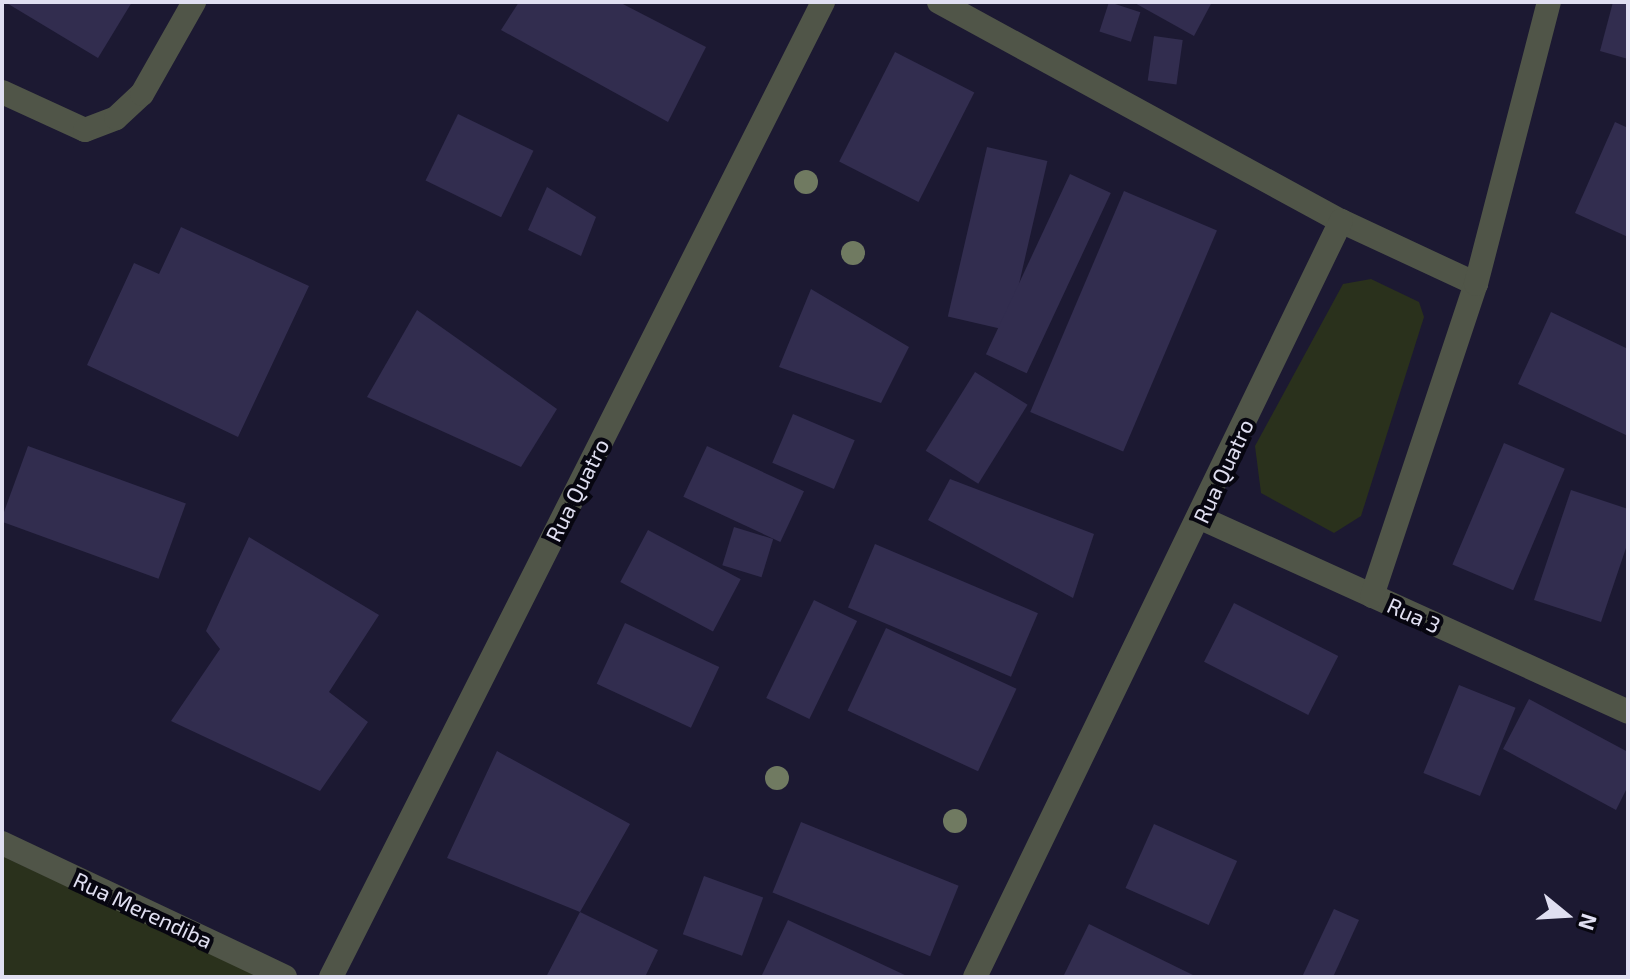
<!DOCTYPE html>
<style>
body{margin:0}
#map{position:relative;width:1630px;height:979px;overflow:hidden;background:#1c1932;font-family:"Exo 2",sans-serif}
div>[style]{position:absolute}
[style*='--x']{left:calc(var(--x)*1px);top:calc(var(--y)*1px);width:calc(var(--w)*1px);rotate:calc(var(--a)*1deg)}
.green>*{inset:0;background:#2a311c}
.building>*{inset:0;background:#322d4f;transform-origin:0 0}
.minor>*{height:24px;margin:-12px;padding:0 12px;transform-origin:12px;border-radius:12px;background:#505548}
.trees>*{width:24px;height:24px;margin:-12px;border-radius:50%;background:#707a61}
span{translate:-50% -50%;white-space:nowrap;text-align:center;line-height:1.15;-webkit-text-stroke:8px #070610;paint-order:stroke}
.street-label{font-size:22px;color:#e0dff1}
.frame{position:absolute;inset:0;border:4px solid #e0dff1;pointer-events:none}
.north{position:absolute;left:1526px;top:875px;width:80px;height:80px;-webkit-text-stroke:6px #070610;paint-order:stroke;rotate:108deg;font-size:22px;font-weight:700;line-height:32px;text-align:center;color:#e0dff1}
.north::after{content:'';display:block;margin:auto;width:28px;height:36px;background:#e0dff1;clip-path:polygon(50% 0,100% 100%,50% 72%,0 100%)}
</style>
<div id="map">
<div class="green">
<div style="clip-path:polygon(1371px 279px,1419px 302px,1424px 317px,1361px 516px,1334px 533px,1261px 493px,1255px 446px,1343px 284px)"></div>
<div style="clip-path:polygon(2px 856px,263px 977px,2px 977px)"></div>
</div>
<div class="building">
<div style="clip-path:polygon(5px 2px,132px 2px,98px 58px)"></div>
<div style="clip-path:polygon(519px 2px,619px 2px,706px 47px,668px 122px,501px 30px)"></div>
<div style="left:1109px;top:2px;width:33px;height:31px;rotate:18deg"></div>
<div style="clip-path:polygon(1133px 2px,1212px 2px,1194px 36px)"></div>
<div style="clip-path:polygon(1613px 2px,1628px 2px,1628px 59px,1600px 51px)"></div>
<div style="left:1154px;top:36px;width:29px;height:45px;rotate:8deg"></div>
<div style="left:895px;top:52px;width:89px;height:123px;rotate:27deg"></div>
<div style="left:458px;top:114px;width:84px;height:74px;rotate:26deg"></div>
<div style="clip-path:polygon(1615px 122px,1628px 128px,1628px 237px,1575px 213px)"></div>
<div style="left:987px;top:147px;width:62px;height:174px;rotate:13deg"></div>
<div style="left:1070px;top:174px;width:45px;height:199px;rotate:25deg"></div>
<div style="clip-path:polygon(547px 187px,596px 217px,581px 256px,528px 230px)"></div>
<div style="left:1124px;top:191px;width:101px;height:240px;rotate:23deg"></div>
<div style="clip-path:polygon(181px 227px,309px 286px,238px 437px,87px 365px,134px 263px,159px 274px)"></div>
<div style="clip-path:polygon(811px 289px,909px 347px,881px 403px,779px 367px)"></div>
<div style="clip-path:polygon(417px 310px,557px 409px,521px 467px,367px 397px)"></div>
<div style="clip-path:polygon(1551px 312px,1628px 349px,1628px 436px,1518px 384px)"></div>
<div style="left:975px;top:372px;width:62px;height:93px;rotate:32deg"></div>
<div style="left:793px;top:414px;width:67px;height:53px;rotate:23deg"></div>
<div style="left:1504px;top:443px;width:66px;height:132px;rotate:23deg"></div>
<div style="left:28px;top:446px;width:168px;height:80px;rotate:20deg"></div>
<div style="left:707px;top:446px;width:107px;height:56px;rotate:25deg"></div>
<div style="clip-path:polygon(950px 479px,1094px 534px,1073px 598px,928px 520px)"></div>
<div style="clip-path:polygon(1571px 490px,1628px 509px,1628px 542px,1601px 622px,1534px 600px)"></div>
<div style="left:734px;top:527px;width:41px;height:40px;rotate:17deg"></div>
<div style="left:648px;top:530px;width:105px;height:59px;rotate:28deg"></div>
<div style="clip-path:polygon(249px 537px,379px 615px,329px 692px,368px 722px,320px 791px,171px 721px,220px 649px,206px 631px)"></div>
<div style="left:875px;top:544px;width:177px;height:69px;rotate:23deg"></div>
<div style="left:814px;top:600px;width:48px;height:109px;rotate:26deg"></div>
<div style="left:1234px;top:603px;width:117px;height:66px;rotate:27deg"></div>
<div style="left:625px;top:623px;width:104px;height:67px;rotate:25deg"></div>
<div style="left:886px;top:628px;width:144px;height:91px;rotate:25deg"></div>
<div style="left:1459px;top:685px;width:61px;height:95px;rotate:22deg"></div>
<div style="clip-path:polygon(1529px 699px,1628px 752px,1628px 786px,1616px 810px,1503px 749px)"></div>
<div style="clip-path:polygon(497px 751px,630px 824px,580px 912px,658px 950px,645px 977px,546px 977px,580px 912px,447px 858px)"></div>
<div style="left:801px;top:822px;width:170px;height:76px;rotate:22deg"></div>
<div style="left:1154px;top:824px;width:91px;height:70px;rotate:24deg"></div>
<div style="left:704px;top:876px;width:63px;height:62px;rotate:20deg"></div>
<div style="clip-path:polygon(1334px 909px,1359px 920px,1333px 977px,1302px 977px)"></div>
<div style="clip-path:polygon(788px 920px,909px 977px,761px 977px)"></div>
<div style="clip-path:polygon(1089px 924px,1197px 977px,1063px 977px)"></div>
</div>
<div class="minor">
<div style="--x:939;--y:2;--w:458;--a:28.6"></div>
<div style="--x:1341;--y:221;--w:149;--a:25"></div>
<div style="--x:2;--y:92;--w:91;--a:24.6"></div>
<div style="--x:85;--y:130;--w:33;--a:-21"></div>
<div style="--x:116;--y:118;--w:35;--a:-43"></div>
<div style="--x:142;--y:94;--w:106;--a:-60.5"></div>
<div style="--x:1201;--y:518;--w:469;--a:24.4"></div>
<div style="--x:1372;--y:596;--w:329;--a:-71.6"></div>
<div style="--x:1476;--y:284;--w:291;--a:-75.5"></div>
<div style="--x:2;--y:843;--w:313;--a:25.3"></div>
<div style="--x:331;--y:977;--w:1092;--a:-63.22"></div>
<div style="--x:975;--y:977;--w:840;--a:-64.17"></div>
</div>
<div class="trees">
<div style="left:806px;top:182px"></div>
<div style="left:853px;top:253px"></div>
<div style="left:777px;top:778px"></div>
<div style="left:955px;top:821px"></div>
</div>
<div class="street-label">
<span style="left:1223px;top:471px;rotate:-65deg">Rua Quatro</span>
<span style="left:577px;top:490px;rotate:-63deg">Rua Quatro</span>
<span style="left:1414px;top:615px;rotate:24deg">Rua 3</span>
<span style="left:143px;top:910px;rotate:25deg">Rua Merendiba</span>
</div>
<div class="frame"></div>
<div class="north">N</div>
</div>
